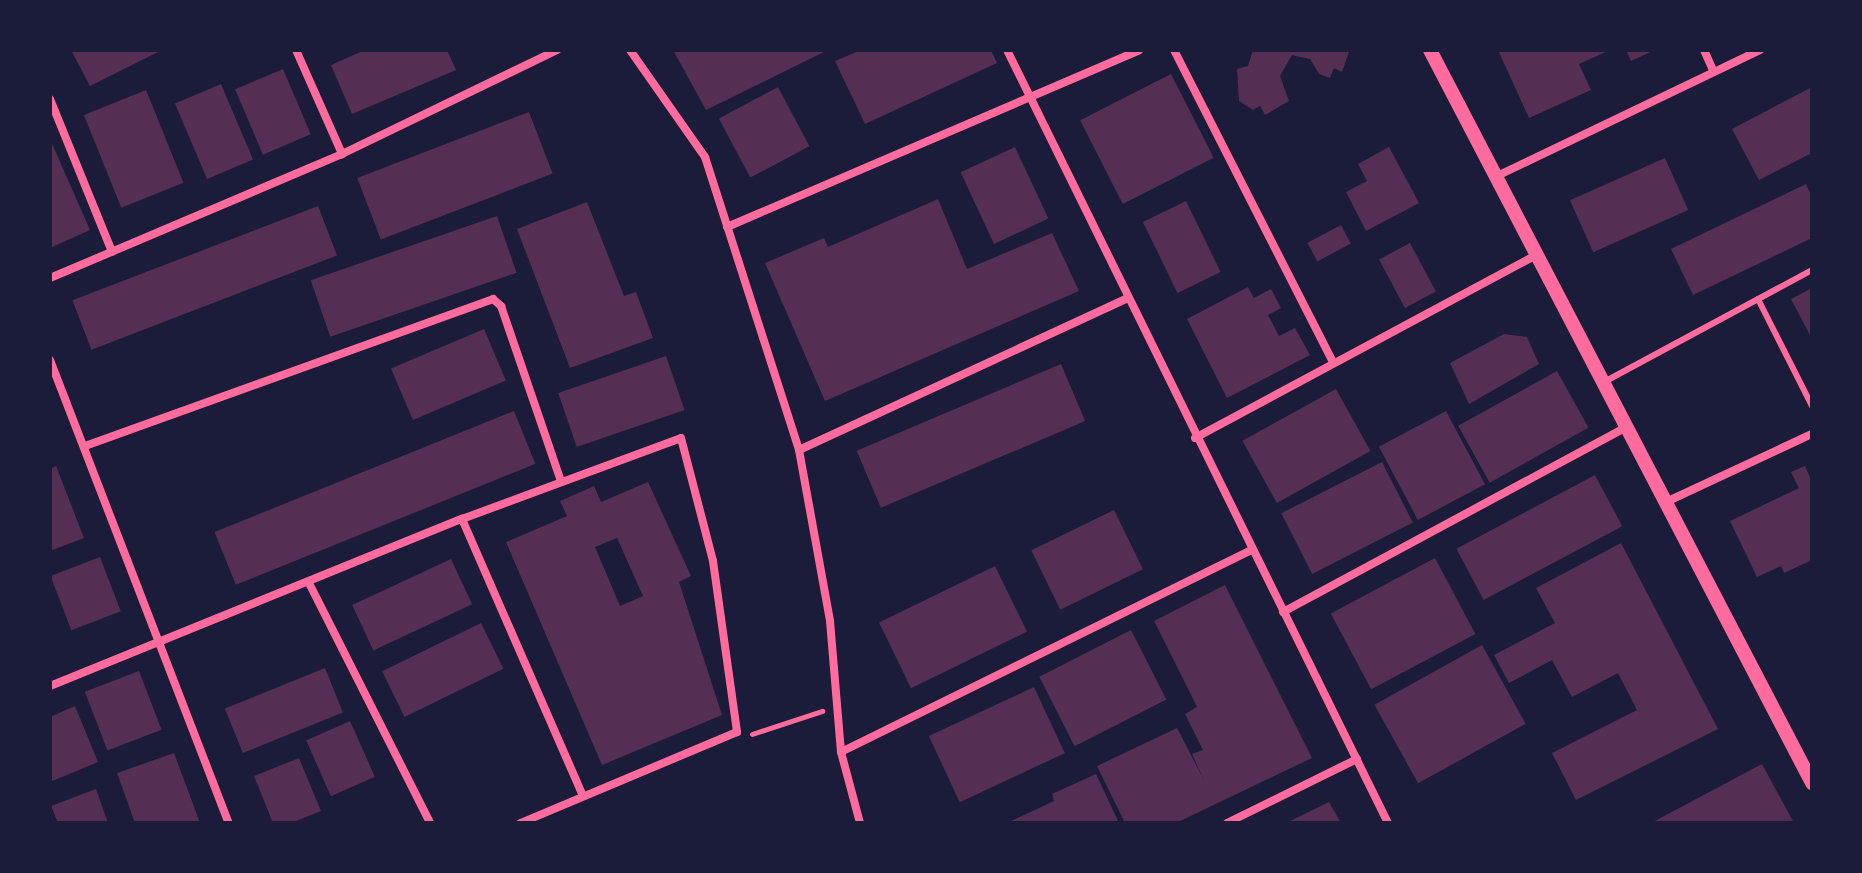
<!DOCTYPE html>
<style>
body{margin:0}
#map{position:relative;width:1862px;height:873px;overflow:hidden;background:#1b1b3a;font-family:Karla,sans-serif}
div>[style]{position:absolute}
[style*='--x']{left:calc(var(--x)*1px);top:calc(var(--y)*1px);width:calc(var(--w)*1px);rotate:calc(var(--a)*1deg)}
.building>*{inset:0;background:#542f53;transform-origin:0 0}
.path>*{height:5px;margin:-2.5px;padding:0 2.5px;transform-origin:2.5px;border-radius:2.5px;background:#ff6b9d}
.service>*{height:6px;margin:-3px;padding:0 3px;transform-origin:3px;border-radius:3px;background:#ff6b9d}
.minor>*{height:8px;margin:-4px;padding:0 4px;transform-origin:4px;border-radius:4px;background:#ff6b9d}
.tertiary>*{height:14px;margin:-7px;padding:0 7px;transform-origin:7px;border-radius:7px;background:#ff6b9d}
span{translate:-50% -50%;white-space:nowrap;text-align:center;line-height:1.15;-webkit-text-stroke:7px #1b1b3a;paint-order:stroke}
.frame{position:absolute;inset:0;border:52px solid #1b1b3a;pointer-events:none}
</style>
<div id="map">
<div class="building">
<div style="clip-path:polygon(71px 50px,162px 50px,90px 86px)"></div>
<div style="clip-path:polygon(365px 50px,447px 50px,456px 70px,352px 114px,331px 65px)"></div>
<div style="clip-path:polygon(673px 50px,828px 50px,706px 110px)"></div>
<div style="clip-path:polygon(861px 50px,991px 50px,997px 63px,865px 124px,835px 61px)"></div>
<div style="clip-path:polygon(1253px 50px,1349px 50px,1349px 52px,1342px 72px,1334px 68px,1330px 78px,1319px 74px,1310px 59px,1292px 55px,1280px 76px,1289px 101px,1265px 115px,1260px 106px,1253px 110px,1239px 101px,1237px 69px,1248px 66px)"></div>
<div style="clip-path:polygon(1498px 50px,1610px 50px,1579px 64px,1591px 90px,1529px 118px)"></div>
<div style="clip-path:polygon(1626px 50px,1655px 50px,1631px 61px)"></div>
<div style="left:283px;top:69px;width:71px;height:52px;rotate:67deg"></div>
<div style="left:1171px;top:74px;width:94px;height:102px;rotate:63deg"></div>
<div style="left:221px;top:84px;width:82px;height:50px;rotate:67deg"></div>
<div style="left:778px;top:87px;width:67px;height:67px;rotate:62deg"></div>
<div style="clip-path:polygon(1812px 87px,1812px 153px,1759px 180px,1732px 129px)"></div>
<div style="left:146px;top:90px;width:100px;height:67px;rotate:68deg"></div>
<div style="left:529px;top:112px;width:66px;height:184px;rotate:69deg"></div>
<div style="clip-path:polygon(50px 139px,90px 230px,50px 248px)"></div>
<div style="left:1015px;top:147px;width:79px;height:60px;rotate:65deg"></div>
<div style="clip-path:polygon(1389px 147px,1419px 203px,1366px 231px,1346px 192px,1367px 181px,1358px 164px)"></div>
<div style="left:1665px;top:158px;width:57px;height:104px;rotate:66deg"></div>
<div style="clip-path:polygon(1806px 184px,1812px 197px,1812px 238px,1693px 295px,1671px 249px)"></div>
<div style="clip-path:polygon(938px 199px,967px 269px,1052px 233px,1079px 291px,825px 401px,765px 263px,824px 238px,828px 247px)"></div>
<div style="left:1186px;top:201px;width:79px;height:48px;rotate:64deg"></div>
<div style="clip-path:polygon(587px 202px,624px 296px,636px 292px,653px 338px,570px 368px,517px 229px)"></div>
<div style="left:318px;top:206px;width:53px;height:263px;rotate:69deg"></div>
<div style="left:497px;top:216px;width:60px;height:197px;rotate:71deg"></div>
<div style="left:1341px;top:225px;width:21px;height:38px;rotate:62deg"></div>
<div style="left:1410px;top:243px;width:55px;height:35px;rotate:62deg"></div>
<div style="clip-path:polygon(1248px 287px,1254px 298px,1271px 289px,1281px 308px,1268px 315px,1279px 336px,1295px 328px,1310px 355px,1227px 398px,1187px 319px)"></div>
<div style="clip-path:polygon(1812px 288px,1812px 339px,1791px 299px)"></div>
<div style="left:484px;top:329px;width:56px;height:101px;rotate:67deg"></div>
<div style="clip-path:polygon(1504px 334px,1527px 337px,1539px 364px,1469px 404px,1450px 363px)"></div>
<div style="left:666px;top:356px;width:57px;height:114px;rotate:71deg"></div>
<div style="left:1061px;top:364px;width:62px;height:222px;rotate:67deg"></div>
<div style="left:1557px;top:371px;width:65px;height:113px;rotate:61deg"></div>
<div style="left:1336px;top:389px;width:71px;height:107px;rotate:61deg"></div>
<div style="left:514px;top:411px;width:57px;height:323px;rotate:68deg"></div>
<div style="left:1446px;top:411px;width:83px;height:76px;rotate:62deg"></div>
<div style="left:1382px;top:462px;width:68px;height:113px;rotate:63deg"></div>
<div style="clip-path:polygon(56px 466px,84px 538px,50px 551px,50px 469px)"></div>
<div style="clip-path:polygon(1805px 466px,1812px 482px,1812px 560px,1784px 573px,1781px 566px,1757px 577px,1730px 521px,1799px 488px,1791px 472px)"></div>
<div style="left:1595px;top:475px;width:58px;height:157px;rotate:62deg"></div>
<div style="clip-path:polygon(evenodd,648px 482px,691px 576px,679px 582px,722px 715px,602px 765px,506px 542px,567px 516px,560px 501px,594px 486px,601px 502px,648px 482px,617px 538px,643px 596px,620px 606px,595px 547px,617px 538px)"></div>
<div style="left:1114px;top:510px;width:66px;height:92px;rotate:64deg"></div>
<div style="clip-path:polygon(1621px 543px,1718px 729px,1576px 800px,1552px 753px,1637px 710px,1618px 673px,1572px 697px,1552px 660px,1509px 683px,1494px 655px,1555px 623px,1536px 588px)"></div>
<div style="left:100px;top:557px;width:58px;height:53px;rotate:69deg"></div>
<div style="left:1435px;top:558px;width:86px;height:118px;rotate:62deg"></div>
<div style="left:451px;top:559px;width:50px;height:109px;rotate:65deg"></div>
<div style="left:995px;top:566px;width:73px;height:129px;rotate:64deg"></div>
<div style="clip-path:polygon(1225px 585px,1312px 758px,1176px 823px,1125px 823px,1097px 766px,1177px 728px,1204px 780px,1192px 754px,1203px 750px,1185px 714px,1197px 707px,1154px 621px)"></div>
<div style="left:481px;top:623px;width:51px;height:110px;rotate:64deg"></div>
<div style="left:1131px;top:630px;width:78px;height:103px;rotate:63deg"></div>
<div style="left:1482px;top:645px;width:90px;height:123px;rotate:61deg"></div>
<div style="left:325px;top:668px;width:48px;height:108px;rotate:68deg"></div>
<div style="left:139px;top:671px;width:63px;height:58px;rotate:69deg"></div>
<div style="left:1034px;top:687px;width:73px;height:116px;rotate:65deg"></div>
<div style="clip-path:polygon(75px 706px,98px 762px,50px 782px,50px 717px)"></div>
<div style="left:350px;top:721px;width:61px;height:48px;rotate:66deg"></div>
<div style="clip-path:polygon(174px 753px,200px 823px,135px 823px,117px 773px)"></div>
<div style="clip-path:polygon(299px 758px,321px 811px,291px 823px,273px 823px,254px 776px)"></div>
<div style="clip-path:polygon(1762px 764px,1794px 823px,1651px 823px)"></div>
<div style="clip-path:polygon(1096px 774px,1119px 823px,1007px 823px,1054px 801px,1052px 794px)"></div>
<div style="clip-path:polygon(96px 789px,108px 823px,58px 823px,51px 806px)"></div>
<div style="clip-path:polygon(1329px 802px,1341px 823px,1286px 823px)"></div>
</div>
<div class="path">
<div style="--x:752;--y:734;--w:74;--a:-18.2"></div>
</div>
<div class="service">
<div style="--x:1758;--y:299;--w:120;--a:63.2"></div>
<div style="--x:1604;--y:382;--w:236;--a:-28.3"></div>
</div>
<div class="minor">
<div style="--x:296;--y:50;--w:114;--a:66.1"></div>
<div style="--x:630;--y:50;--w:131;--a:55"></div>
<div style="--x:705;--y:157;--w:308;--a:72.2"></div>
<div style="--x:799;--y:450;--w:174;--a:79.7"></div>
<div style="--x:830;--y:621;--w:131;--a:85.2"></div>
<div style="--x:841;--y:752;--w:73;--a:75"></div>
<div style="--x:1007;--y:50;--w:862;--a:63.76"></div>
<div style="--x:1174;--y:50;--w:350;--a:63"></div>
<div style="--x:1704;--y:50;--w:24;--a:66"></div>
<div style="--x:50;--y:99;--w:165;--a:67.9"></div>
<div style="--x:1497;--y:176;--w:292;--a:-25.6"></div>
<div style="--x:727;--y:227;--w:448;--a:-23.2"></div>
<div style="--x:50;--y:278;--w:317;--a:-23"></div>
<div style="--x:342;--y:154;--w:239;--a:-25.8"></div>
<div style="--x:50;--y:360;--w:496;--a:68.9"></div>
<div style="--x:1195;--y:438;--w:387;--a:-28.2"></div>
<div style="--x:85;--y:446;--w:434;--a:-19.8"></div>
<div style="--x:493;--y:299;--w:11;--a:41"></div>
<div style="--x:501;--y:306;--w:185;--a:71.1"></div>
<div style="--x:799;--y:450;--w:360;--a:-24.8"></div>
<div style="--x:1666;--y:502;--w:161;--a:-25"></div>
<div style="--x:462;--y:519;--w:302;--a:66.4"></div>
<div style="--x:309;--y:583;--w:269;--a:63.2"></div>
<div style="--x:1283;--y:612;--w:391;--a:-28.3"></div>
<div style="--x:50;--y:686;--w:445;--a:-22.1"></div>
<div style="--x:462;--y:519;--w:233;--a:-20.3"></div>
<div style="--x:681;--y:438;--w:127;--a:75.4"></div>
<div style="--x:713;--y:561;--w:173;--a:82"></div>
<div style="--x:737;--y:732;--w:235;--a:157.2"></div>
<div style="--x:841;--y:752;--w:456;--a:-26.2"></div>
<div style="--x:1227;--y:823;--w:145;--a:-26.2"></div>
</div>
<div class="tertiary">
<div style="--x:1430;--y:50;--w:827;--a:62.47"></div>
</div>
<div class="frame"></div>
</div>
